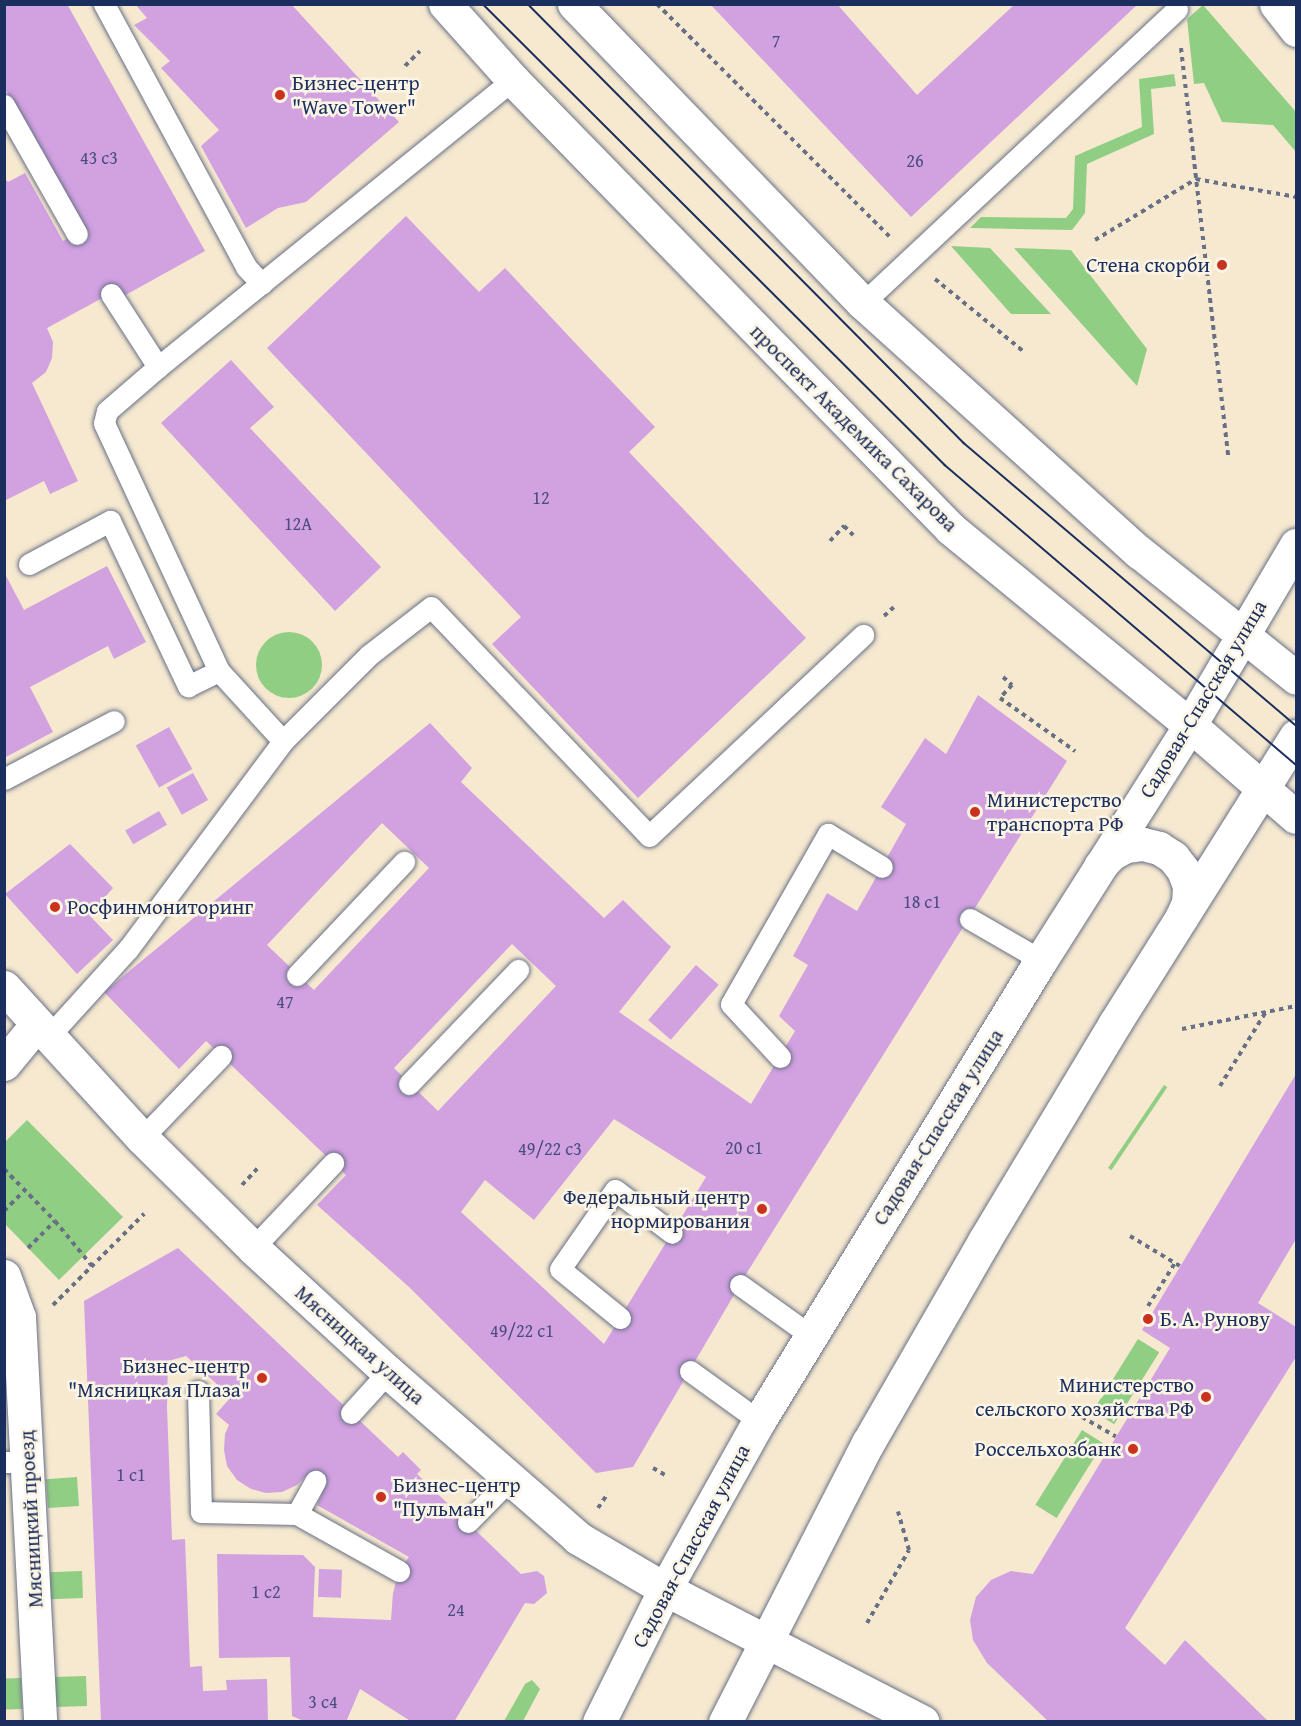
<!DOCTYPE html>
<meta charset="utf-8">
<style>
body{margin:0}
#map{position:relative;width:1301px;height:1726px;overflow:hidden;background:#f6e9d0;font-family:"Gentium Book Plus",serif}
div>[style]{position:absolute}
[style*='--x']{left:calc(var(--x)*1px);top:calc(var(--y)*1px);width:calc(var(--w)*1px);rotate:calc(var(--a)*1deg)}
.green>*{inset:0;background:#90ce84;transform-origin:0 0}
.round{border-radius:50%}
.building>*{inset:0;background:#d1a1e0;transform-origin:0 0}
.path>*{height:4px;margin-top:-2px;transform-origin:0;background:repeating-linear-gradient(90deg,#687086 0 4.5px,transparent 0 9px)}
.roads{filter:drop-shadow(0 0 2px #687086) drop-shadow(0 0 2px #687086)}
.service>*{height:21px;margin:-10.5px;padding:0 10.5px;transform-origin:10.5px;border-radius:10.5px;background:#fff}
.minor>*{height:33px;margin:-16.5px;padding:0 16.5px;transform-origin:16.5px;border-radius:16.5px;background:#fff}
.tertiary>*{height:33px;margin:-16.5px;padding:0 16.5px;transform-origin:16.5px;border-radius:16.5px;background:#fff}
.secondary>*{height:33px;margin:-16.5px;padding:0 16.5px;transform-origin:16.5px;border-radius:16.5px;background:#fff}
.primary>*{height:33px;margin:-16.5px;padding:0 16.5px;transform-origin:16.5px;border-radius:16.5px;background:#fff}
.tram>*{height:1.5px;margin:-0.75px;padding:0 0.75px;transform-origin:0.75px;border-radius:0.75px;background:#1b2f5e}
.dots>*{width:16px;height:16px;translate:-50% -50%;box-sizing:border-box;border:3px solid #fcf5e5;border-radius:50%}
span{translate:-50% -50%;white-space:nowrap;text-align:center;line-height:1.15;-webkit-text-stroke:5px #fcf5e5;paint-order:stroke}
.number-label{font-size:18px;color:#484c7e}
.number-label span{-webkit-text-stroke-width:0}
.poi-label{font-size:21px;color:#1b2f5e}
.left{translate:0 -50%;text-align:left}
.right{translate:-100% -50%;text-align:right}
.street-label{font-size:21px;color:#1b2f5e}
.frame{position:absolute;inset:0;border:6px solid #1b2f5e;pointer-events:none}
</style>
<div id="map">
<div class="green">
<div style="clip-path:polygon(1203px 5px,1296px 112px,1296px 152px,1273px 125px,1222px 122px,1204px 83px,1194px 84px,1187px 19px)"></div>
<div style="clip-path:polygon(1174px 74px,1176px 86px,1151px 89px,1154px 134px,1087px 164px,1085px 213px,1072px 230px,970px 228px,981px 217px,1066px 218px,1073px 209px,1075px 156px,1142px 127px,1139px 79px)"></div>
<div style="clip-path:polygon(951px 246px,990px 248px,1051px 314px,1011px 314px)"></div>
<div style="clip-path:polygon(1014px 248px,1071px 250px,1147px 349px,1137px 386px)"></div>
<div class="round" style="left:256px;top:632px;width:66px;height:66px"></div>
<div style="left:1164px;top:1085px;width:4px;height:100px;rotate:34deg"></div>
<div style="clip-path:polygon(27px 1120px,123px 1217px,59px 1280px,5px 1224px,5px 1142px)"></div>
<div style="left:1138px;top:1339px;width:25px;height:85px;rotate:32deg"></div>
<div style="left:1082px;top:1430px;width:25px;height:88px;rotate:32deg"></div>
<div style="left:77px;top:1477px;width:29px;height:31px;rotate:86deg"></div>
<div style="left:82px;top:1571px;width:27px;height:33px;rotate:88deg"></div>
<div style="left:86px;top:1676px;width:30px;height:32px;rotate:88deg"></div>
<div style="left:21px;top:1678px;width:31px;height:16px;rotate:88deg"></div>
<div style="clip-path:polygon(532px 1680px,540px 1689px,523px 1721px,504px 1721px,525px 1684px)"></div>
</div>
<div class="building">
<div style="clip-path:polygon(4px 4px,67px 4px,205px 251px,122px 297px,117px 290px,47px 328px,53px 342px,52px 358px,46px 372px,32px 383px,78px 481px,50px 494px,44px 481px,4px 501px,4px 177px,8px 182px,25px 173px,63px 241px,84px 229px,4px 87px)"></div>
<div style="clip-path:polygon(135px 4px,291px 4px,399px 122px,306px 202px,278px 208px,246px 228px,201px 146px,219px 130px,161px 68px,170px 61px,134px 25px,147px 18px)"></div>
<div style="clip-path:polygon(710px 4px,837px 4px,917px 95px,1015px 4px,1138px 4px,911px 217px)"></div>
<div style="clip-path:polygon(406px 216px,479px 292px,505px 268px,578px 346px,655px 427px,629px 452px,806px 638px,638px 798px,492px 644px,521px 617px,267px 348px)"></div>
<div style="clip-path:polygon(231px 360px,274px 407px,250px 428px,381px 567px,335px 611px,161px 423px)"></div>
<div style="clip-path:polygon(107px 566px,146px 642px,114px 659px,108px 646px,30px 687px,53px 732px,4px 758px,4px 572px,24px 610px)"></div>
<div style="clip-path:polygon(evenodd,978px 695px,1067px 761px,748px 1271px,633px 1467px,596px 1473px,409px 1287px,317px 1205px,346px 1175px,206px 1041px,179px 1069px,104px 992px,430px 723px,472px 768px,461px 782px,604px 918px,623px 900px,671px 947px,619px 1012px,751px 1104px,795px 1031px,779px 1016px,808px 965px,793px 956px,827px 893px,857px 911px,906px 824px,881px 807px,925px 738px,946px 754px,978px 695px,382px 823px,429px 868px,314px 990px,267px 945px,382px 823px,978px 695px,512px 944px,556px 986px,438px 1111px,394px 1068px,512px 944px,978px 695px,614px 1119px,706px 1177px,604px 1344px,461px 1212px,485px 1180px,534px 1220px,614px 1119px)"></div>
<div style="left:169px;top:727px;width:48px;height:38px;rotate:61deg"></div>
<div style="left:193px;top:773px;width:31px;height:30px;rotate:61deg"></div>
<div style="left:159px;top:811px;width:16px;height:39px;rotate:60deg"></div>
<div style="clip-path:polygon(70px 844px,113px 888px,89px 915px,113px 940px,77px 974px,5px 894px)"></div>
<div style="left:696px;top:965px;width:30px;height:73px;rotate:41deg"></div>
<div style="clip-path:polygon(1296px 1074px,1296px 1239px,1258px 1303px,1296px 1327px,1296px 1357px,1125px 1628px,1165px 1665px,1185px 1640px,1269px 1722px,1049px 1722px,987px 1663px,973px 1640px,970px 1620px,976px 1597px,991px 1580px,1011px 1571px,1033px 1574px,1170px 1348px,1142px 1330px)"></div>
<div style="clip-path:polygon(178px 1248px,398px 1457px,403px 1452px,421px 1470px,417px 1474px,521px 1574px,537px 1571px,544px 1576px,547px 1593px,534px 1604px,525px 1603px,454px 1722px,412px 1722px,360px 1689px,346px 1722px,306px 1722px,292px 1716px,290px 1657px,219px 1658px,217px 1554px,303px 1555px,315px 1567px,313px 1617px,391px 1620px,393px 1593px,399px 1571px,409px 1557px,317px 1505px,324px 1488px,307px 1475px,297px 1485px,282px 1492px,266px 1493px,251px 1489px,237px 1480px,227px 1466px,224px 1450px,225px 1434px,229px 1425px,216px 1414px,231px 1397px,186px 1356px,168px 1361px,167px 1407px,172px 1540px,185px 1539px,190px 1667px,202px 1666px,203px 1691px,227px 1690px,226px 1680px,267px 1679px,268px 1722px,101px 1722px,84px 1301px)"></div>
<div style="left:319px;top:1569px;width:23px;height:28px;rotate:2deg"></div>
</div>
<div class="path">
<div style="--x:657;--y:4;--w:330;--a:45"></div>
<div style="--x:1181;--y:48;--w:411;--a:83.4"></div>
<div style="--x:405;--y:66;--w:21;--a:-45"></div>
<div style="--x:1095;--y:240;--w:118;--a:-31.1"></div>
<div style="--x:1196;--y:179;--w:102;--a:10.2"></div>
<div style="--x:935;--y:279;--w:114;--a:39.3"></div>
<div style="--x:830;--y:541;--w:21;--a:-47"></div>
<div style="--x:844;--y:526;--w:13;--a:45"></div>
<div style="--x:884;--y:616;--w:13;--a:-42"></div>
<div style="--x:1003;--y:677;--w:12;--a:42"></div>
<div style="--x:1012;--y:685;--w:18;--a:133"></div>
<div style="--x:1000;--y:698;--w:92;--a:35.2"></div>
<div style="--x:1182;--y:1029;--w:116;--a:-11.4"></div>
<div style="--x:1220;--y:1086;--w:86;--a:-58.3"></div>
<div style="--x:4;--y:1169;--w:73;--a:45.6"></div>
<div style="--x:55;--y:1221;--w:58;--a:50.6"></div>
<div style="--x:242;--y:1185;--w:26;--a:-47"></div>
<div style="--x:4;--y:1211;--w:30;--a:-45"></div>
<div style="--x:1130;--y:1236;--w:58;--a:31"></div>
<div style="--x:28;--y:1248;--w:38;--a:-45"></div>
<div style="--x:53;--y:1305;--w:129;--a:-45"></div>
<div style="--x:1148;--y:1306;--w:51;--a:-57.9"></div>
<div style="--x:1082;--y:1417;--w:39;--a:30"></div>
<div style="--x:653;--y:1468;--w:16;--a:30"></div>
<div style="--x:598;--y:1508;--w:18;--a:-56"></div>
<div style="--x:867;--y:1623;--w:84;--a:-60.1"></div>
<div style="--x:909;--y:1550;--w:40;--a:-106"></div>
</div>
<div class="roads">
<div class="service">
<div style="--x:104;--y:4;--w:299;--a:61.6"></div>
<div style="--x:246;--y:267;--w:23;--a:47"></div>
<div style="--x:4;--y:105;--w:148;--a:60.5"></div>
<div style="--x:111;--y:294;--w:87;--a:57.2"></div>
<div style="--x:863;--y:303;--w:430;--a:-43.1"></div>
<div style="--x:29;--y:564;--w:92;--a:-28"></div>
<div style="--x:110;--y:521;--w:183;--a:64.7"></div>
<div style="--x:188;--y:686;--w:34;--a:-26"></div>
<div style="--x:283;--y:741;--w:95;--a:-132.4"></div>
<div style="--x:219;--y:671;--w:273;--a:-114.9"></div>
<div style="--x:104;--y:423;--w:12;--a:-76"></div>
<div style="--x:107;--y:411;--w:67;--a:-40.8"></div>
<div style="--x:158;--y:367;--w:457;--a:-39"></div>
<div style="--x:4;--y:779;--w:124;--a:-27.8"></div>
<div style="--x:970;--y:919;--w:82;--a:30"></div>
<div style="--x:297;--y:975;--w:156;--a:-46.6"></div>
<div style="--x:49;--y:1036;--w:118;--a:-47.8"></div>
<div style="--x:128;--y:949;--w:259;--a:-53.3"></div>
<div style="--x:283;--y:741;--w:122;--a:-45"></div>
<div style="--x:369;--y:655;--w:78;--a:-37.7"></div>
<div style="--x:431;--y:607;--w:316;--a:46.4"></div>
<div style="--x:649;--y:836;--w:294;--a:-43.2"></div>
<div style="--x:780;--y:1057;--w:72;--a:-132.8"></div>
<div style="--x:731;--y:1004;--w:196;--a:-60.3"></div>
<div style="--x:828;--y:834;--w:63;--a:31.4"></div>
<div style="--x:409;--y:1084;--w:158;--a:-46.3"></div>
<div style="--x:142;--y:1138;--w:114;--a:-46.1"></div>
<div style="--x:253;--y:1248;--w:117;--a:-46.7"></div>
<div style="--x:740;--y:1285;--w:86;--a:35.5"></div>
<div style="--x:620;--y:1318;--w:77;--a:-140.8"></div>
<div style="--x:560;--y:1269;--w:96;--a:-55.2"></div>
<div style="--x:615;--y:1190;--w:71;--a:37"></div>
<div style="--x:690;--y:1371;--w:85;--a:35.9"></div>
<div style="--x:198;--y:1391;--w:121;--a:88.6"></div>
<div style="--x:201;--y:1512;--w:96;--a:1.2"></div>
<div style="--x:297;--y:1514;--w:117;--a:29.2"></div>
<div style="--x:351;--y:1413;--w:55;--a:-47.9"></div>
<div style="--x:4;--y:1462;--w:25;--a:0"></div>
<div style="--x:297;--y:1514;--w:38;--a:-61"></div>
<div style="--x:468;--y:1522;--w:60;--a:-45.7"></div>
</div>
<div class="minor">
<div style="--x:1276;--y:4;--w:33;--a:52"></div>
<div style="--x:4;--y:1064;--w:52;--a:-50.5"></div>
<div style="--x:4;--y:1276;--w:44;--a:69.9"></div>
<div style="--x:19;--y:1317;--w:406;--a:87"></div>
</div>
<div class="tertiary">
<div style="--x:1100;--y:866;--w:16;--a:-47"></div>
<div style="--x:1111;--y:854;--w:17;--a:-28"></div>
<div style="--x:1126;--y:846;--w:17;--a:-7"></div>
<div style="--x:1143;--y:844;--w:16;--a:14"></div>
<div style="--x:1159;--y:848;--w:17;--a:33"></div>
<div style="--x:1173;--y:857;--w:16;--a:52"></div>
<div style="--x:1183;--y:870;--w:17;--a:69"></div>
<div style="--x:1189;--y:886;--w:17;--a:93"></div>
<div style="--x:1188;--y:903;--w:17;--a:115"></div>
<div style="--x:4;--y:987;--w:205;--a:47.6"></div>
<div style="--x:142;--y:1138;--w:156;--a:44.7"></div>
<div style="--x:253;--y:1248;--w:183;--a:42.6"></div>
<div style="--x:388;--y:1372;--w:252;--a:41.1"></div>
<div style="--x:578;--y:1538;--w:101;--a:30.4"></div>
</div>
<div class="secondary">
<div style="--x:445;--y:4;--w:102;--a:48.2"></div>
<div style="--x:513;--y:80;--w:627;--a:45.71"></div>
<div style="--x:951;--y:529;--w:309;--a:39.4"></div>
<div style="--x:1190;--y:725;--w:140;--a:41"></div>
<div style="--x:574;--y:4;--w:416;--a:46"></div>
<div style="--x:863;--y:303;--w:372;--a:42.1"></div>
<div style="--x:1139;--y:552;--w:201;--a:38.7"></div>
</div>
<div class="primary">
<div style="--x:665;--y:1589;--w:290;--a:27.3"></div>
<div style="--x:599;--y:1722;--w:148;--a:-63.6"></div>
<div style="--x:665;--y:1589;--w:193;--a:-60.8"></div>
<div style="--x:759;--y:1421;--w:540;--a:-58.55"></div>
<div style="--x:1041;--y:960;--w:278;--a:-57.6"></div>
<div style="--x:1190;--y:725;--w:209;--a:-59.5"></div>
<div style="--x:725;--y:1722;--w:314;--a:-62.9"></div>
<div style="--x:868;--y:1443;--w:233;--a:-60.1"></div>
<div style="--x:984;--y:1241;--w:254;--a:-59"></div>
<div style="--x:1115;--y:1023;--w:339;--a:-57.8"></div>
</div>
</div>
<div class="tram">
<div style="--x:483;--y:4;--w:653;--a:44.94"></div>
<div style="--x:945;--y:465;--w:462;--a:40.5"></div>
<div style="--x:528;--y:4;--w:619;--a:45.2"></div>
<div style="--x:964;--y:443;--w:436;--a:40.4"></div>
</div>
<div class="dots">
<div style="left:280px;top:95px;background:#c8321e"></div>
<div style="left:1222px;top:265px;background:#c8321e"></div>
<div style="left:975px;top:812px;background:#c8321e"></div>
<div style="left:55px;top:907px;background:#c8321e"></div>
<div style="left:762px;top:1209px;background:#c8321e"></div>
<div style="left:1148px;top:1319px;background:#c8321e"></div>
<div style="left:262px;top:1378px;background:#c8321e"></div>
<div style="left:1206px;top:1397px;background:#c8321e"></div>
<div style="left:1133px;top:1449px;background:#c8321e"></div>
<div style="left:381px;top:1497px;background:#c8321e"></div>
</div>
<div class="number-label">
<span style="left:776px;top:41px">7</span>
<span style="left:99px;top:158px">43 с3</span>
<span style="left:915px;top:161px">26</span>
<span style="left:541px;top:498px">12</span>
<span style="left:298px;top:524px">12А</span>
<span style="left:922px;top:902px">18 с1</span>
<span style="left:285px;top:1002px">47</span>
<span style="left:744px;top:1148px">20 с1</span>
<span style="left:550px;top:1149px">49/22 с3</span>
<span style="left:522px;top:1331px">49/22 с1</span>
<span style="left:131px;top:1475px">1 с1</span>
<span style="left:266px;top:1592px">1 с2</span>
<span style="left:456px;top:1610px">24</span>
<span style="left:323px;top:1702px">3 с4</span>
</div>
<div class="poi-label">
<span class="left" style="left:292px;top:95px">Бизнес-центр<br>"Wave Tower"</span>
<span class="right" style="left:1210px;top:265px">Стена скорби</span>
<span class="left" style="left:987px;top:812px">Министерство<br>транспорта РФ</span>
<span class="left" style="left:67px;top:907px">Росфинмониторинг</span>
<span class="right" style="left:750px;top:1209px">Федеральный центр<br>нормирования</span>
<span class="left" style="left:1160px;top:1319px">Б. А. Рунову</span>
<span class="right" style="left:250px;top:1378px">Бизнес-центр<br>"Мясницкая Плаза"</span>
<span class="right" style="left:1194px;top:1397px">Министерство<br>сельского хозяйства РФ</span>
<span class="right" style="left:1121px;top:1449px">Россельхозбанк</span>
<span class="left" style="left:393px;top:1497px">Бизнес-центр<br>"Пульман"</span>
</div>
<div class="street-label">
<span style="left:854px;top:428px;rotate:45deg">проспект Академика Сахарова</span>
<span style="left:1203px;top:699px;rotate:-59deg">Садовая-Спасская улица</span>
<span style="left:938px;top:1127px;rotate:-58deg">Садовая-Спасская улица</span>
<span style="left:360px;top:1345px;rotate:42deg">Мясницкая улица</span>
<span style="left:31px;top:1519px;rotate:-93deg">Мясницкий проезд</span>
<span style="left:691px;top:1546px;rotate:-62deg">Садовая-Спасская улица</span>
</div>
<div class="frame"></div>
</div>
